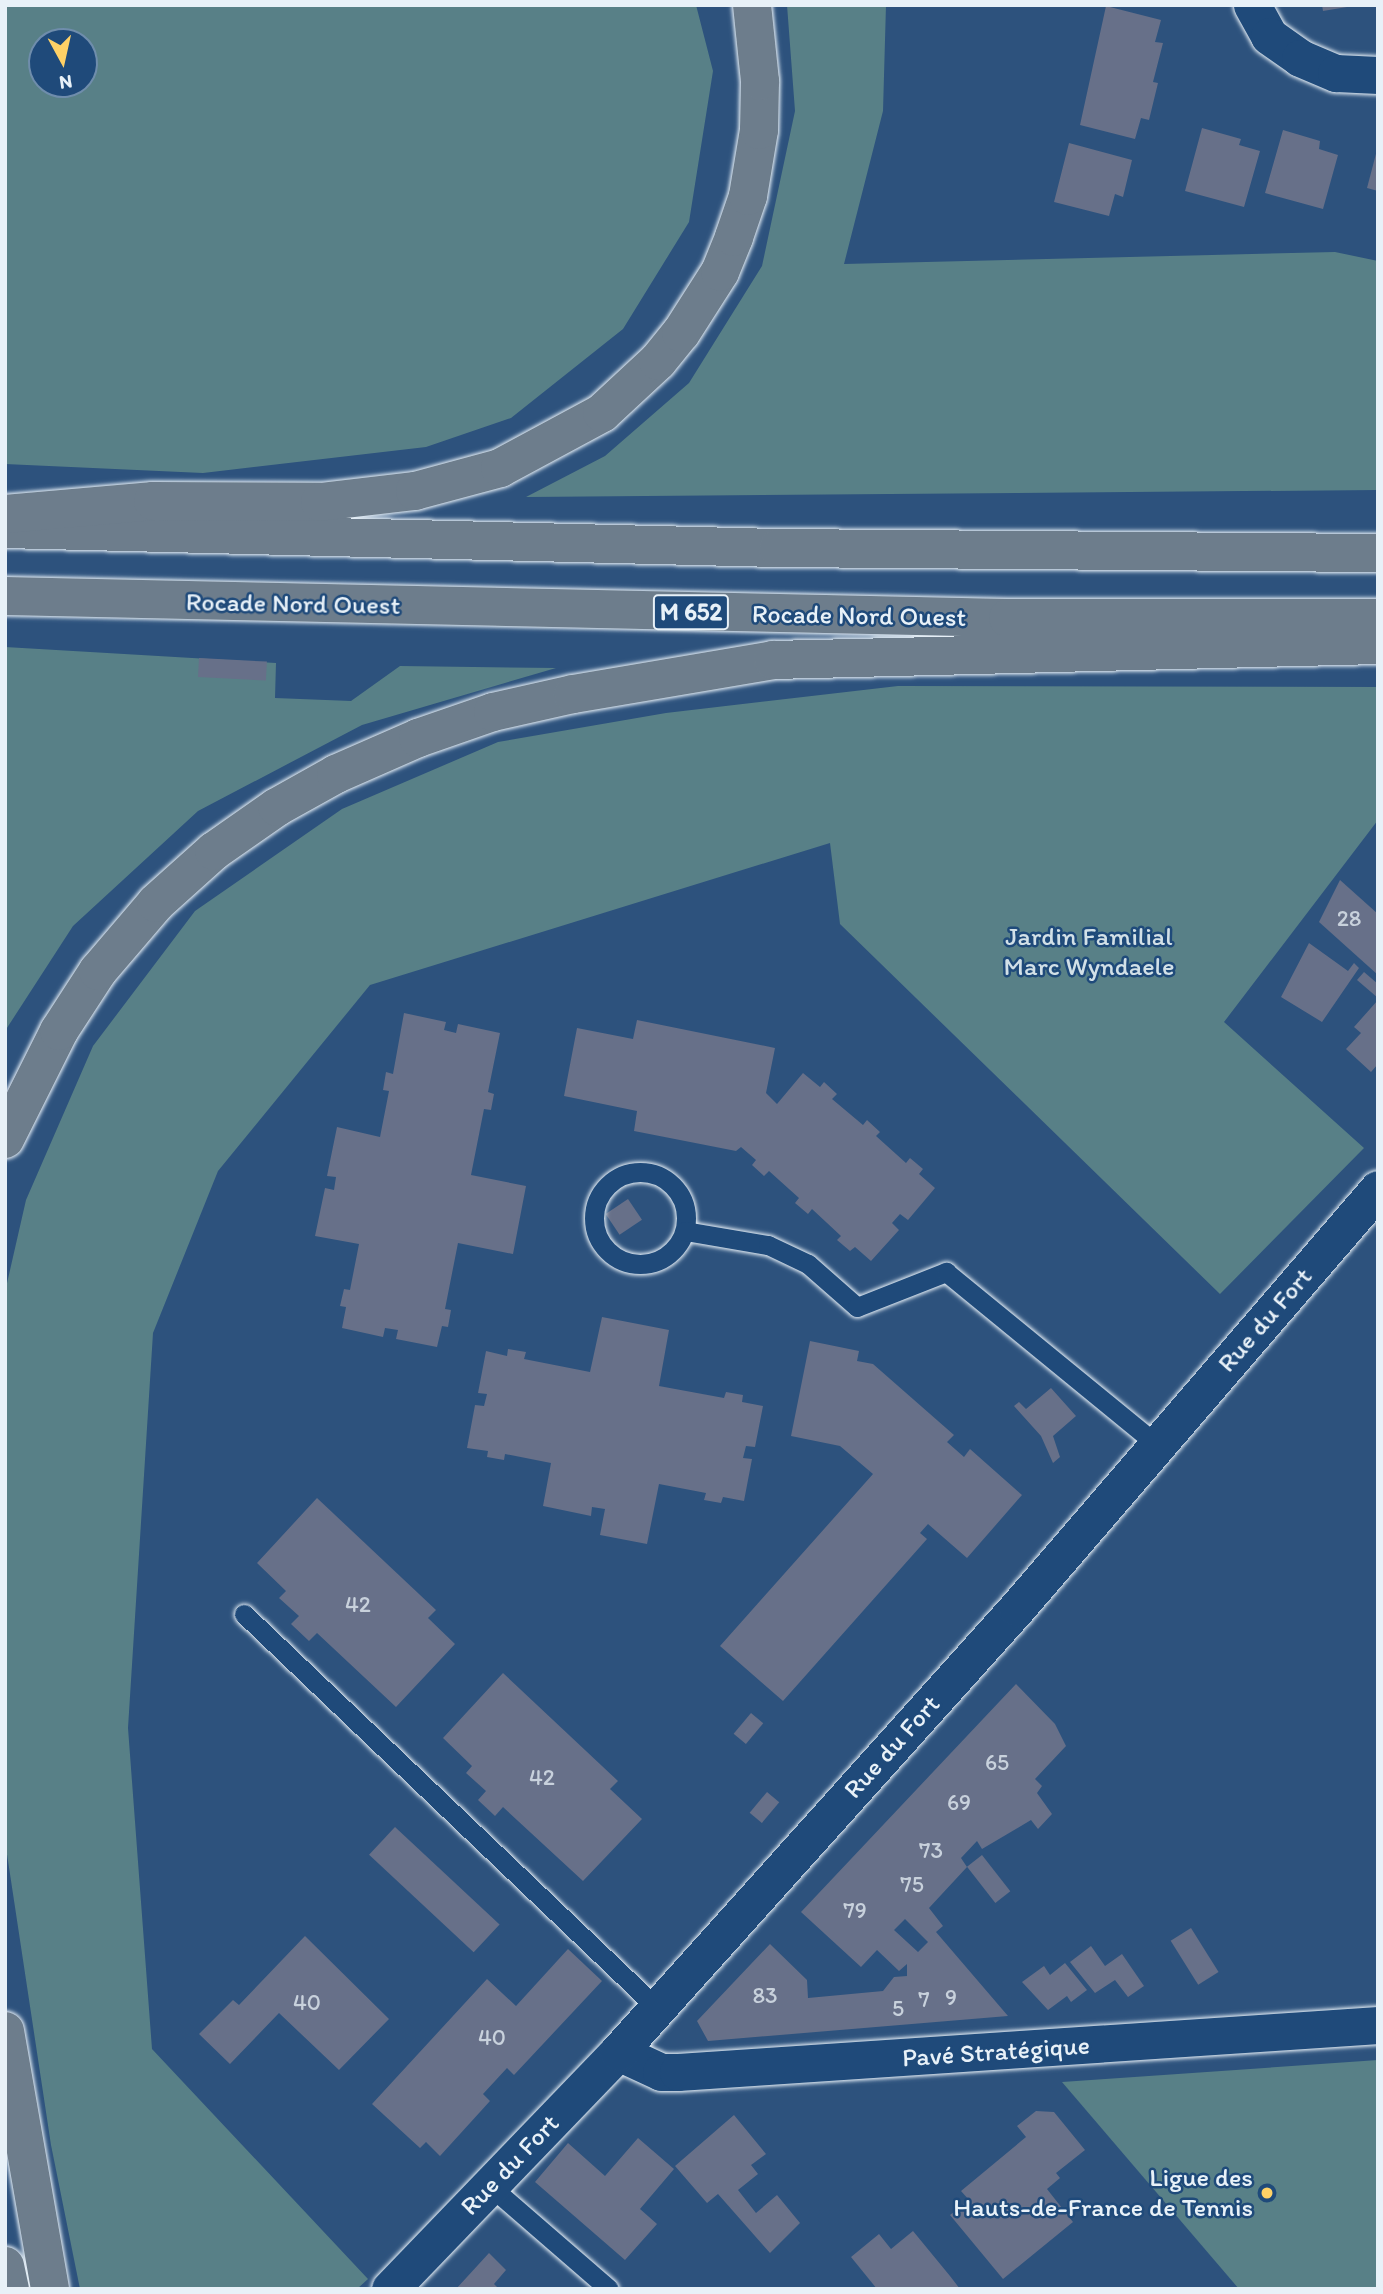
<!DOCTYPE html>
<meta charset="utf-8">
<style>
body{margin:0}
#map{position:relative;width:1383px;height:2294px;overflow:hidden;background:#2d527d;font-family:Itim,sans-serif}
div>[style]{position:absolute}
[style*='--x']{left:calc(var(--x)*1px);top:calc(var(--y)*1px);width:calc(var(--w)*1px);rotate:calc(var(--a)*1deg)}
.green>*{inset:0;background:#588087}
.building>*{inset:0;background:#677089;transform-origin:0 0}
.roads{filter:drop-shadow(0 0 2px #e8f1f8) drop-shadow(0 0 2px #e8f1f8)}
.service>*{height:19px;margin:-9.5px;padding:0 9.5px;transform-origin:9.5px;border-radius:9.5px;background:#1f4a7a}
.service>.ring{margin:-9.5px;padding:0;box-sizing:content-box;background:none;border:19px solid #1f4a7a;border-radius:50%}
.minor>*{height:37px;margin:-18.5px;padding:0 18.5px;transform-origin:18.5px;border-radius:18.5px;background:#1f4a7a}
.trunk>*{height:38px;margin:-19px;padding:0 19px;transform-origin:19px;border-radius:19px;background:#6d7d8c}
.motorway>*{height:38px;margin:-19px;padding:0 19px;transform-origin:19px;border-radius:19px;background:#6d7d8c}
.dots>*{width:19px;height:19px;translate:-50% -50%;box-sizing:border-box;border:4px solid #1f4a7a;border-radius:50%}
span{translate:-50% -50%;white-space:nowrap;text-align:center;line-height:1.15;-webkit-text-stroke:5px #1f4a7a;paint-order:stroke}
.number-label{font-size:23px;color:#c8d1dc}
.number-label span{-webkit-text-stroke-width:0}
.shield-label span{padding:2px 5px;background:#1f4a7a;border:2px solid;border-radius:5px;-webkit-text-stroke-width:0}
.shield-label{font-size:24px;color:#e8f1f8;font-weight:700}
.street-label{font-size:26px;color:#e8f1f8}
.park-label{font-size:26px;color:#d2e0e7}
.poi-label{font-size:26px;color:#e8f1f8}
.right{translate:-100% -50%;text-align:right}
.frame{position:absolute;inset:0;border:7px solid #e8f1f8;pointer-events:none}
.north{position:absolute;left:28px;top:28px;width:70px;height:70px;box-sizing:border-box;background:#1f4a7a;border:2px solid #6f8dac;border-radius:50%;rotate:172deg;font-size:19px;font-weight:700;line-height:28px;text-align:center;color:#e8f1f8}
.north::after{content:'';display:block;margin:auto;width:24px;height:32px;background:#ffd166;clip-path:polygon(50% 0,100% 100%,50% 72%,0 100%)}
</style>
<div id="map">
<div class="green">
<div style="clip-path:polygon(evenodd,5px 5px,696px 5px,713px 71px,689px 222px,623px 329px,511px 418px,426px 447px,203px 473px,5px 464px,5px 5px,42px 42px,84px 42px,84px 84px,42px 84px,42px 42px)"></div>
<div style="clip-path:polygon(787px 5px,886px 5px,883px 111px,844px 264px,1335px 252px,1378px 261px,1378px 490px,526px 497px,605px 456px,689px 383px,762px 266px,795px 111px)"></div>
<div style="clip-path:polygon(5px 647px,276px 663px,275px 698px,351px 701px,400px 666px,556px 668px,362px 725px,198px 811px,73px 926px,5px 1031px)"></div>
<div style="clip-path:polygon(898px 686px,1378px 687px,1378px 820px,1224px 1022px,1364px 1148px,1220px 1294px,840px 924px,830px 843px,370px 985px,218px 1171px,153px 1333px,128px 1728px,152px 2049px,368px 2279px,357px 2289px,80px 2289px,51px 2145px,5px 1841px,5px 1292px,26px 1200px,93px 1046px,195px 911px,342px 809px,498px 742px,666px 713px)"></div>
<div style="clip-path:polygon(1378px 2060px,1378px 2289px,1239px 2289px,1062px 2082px)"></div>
</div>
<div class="building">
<div style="clip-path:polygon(1322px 5px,1347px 5px,1347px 7px,1323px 11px)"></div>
<div style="clip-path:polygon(1106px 6px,1161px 20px,1155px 42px,1163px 43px,1153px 82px,1158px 83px,1149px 120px,1141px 118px,1135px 139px,1080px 125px)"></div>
<div style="clip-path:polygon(1202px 128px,1241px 139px,1239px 145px,1260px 151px,1244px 207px,1185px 191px)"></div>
<div style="clip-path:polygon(1283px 130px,1320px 141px,1319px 149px,1338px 155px,1323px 209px,1265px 193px)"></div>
<div style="clip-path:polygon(1069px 143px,1132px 160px,1123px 197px,1115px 194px,1109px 216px,1054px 202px)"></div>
<div style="clip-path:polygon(1377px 150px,1378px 150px,1378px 191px,1367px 188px)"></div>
<div style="left:199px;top:658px;width:68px;height:19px;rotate:3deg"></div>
<div style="clip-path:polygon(1340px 880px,1378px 914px,1378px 975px,1319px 922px)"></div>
<div style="clip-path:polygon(1309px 943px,1348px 971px,1354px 963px,1359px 968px,1322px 1022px,1281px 997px)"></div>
<div style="clip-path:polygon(1364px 972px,1378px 984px,1378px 998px,1357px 980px)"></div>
<div style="clip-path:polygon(1378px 1000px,1378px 1064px,1371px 1072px,1346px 1049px,1361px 1033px,1354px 1027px)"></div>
<div style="clip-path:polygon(404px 1013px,446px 1022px,444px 1030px,456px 1033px,458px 1024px,500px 1033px,488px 1092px,494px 1094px,491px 1110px,484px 1109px,471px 1175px,526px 1186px,513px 1254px,458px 1243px,445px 1309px,451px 1310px,448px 1327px,442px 1326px,437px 1347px,396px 1339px,398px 1330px,385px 1328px,383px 1337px,342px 1328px,346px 1307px,340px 1306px,344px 1289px,350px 1290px,359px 1244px,315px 1236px,325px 1188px,334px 1190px,336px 1177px,327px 1176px,337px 1127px,380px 1137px,389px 1091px,383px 1090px,386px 1072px,393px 1074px)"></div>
<div style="clip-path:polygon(637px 1020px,775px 1048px,766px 1093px,777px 1104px,803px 1073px,820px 1087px,824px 1082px,837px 1094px,832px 1099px,863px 1125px,867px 1120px,880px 1132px,876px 1136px,906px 1163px,910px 1158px,923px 1169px,919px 1174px,935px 1188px,908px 1220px,900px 1214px,892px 1223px,899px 1230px,871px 1261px,855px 1247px,850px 1251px,837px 1240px,841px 1236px,812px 1209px,808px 1214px,795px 1203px,799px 1198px,769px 1171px,764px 1176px,752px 1165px,756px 1160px,741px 1147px,736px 1151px,634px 1131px,637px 1111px,564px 1096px,577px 1028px,633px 1039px)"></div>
<div style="left:628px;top:1199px;width:25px;height:27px;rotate:56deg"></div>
<div style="clip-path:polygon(602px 1317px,669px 1330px,659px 1386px,724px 1398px,726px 1392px,743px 1395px,742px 1402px,763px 1406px,755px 1447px,746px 1446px,743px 1458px,752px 1459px,744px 1501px,723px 1497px,721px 1503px,704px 1500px,706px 1493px,659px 1484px,647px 1544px,600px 1535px,605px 1509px,592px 1507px,591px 1516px,543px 1506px,551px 1463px,505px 1454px,504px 1460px,487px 1457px,488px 1451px,467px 1448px,475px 1405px,484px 1406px,487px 1394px,478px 1393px,486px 1351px,507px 1356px,508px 1349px,526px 1352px,524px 1359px,590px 1372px)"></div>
<div style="clip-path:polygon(810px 1341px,859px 1351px,857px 1361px,873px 1364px,954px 1435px,947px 1442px,964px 1457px,970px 1449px,1022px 1495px,967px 1558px,928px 1524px,920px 1533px,927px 1539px,783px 1701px,720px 1646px,873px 1474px,840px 1446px,791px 1436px)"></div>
<div style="clip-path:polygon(1051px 1388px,1076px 1416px,1053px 1436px,1060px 1457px,1053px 1463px,1041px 1436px,1014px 1406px,1019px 1402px,1026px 1409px)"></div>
<div style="clip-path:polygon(317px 1498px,436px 1610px,428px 1618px,455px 1644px,396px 1707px,317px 1633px,309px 1641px,291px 1624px,299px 1616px,279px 1598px,286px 1591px,257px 1563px)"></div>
<div style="clip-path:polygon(503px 1673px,618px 1781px,610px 1789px,642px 1819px,583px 1881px,503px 1807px,495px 1816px,478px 1800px,486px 1791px,466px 1773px,472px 1766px,443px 1738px)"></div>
<div style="clip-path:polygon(evenodd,1016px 1684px,1055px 1724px,1066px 1746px,1035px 1779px,1042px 1786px,1037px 1793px,1052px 1814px,1038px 1829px,1031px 1820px,982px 1849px,977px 1841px,961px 1858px,967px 1867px,929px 1908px,943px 1926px,936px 1932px,1008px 2016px,708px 2041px,697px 2021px,770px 1944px,807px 1980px,808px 1998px,883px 1991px,894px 1977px,907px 1976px,907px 1964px,899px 1971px,877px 1950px,861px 1967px,801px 1912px,1016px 1684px,905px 1919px,928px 1942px,918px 1952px,894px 1930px,905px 1919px)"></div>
<div style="left:751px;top:1713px;width:16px;height:27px;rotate:40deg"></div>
<div style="left:767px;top:1792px;width:16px;height:27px;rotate:40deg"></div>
<div style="left:395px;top:1827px;width:143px;height:38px;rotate:43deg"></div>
<div style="left:982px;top:1855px;width:46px;height:19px;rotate:52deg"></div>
<div style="left:1191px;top:1928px;width:52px;height:24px;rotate:58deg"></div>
<div style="clip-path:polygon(305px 1936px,389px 2019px,339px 2070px,279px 2013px,230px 2064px,199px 2034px,233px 2000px,239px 2005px)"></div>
<div style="clip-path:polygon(1091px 1946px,1105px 1966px,1122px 1954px,1144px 1986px,1128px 1997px,1115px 1980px,1095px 1993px,1070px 1962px)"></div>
<div style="clip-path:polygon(568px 1949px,602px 1981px,514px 2075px,507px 2068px,483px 2094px,490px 2101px,440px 2156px,426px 2142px,420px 2148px,372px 2104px,487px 1979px,516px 2006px)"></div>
<div style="clip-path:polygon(1065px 1963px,1087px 1990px,1071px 2002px,1067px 1996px,1048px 2010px,1022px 1982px,1044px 1966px,1050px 1975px)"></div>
<div style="clip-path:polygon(1036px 2111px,1054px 2112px,1085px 2150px,1056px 2173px,1060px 2178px,1047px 2189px,1073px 2222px,1003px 2279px,950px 2215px,969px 2200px,961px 2191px,1026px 2137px,1017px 2126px)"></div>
<div style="clip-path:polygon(734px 2115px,766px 2154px,751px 2165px,758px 2174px,738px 2190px,756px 2213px,777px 2195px,800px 2223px,770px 2253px,718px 2194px,707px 2203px,675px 2166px)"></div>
<div style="clip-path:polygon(638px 2138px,674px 2169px,640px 2209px,657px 2224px,625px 2260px,535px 2182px,568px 2143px,605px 2176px)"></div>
<div style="clip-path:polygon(913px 2231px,950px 2276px,960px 2289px,877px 2289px,851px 2257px,879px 2234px,891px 2249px)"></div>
<div style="clip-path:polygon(489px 2253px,506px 2270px,494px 2284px,499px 2289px,456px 2289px)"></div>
</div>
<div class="roads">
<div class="service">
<div class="ring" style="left:594px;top:1172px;width:73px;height:73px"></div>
<div style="--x:685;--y:1231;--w:84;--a:9.6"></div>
<div style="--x:768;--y:1245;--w:44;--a:25.4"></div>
<div style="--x:808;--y:1264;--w:65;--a:41.3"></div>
<div style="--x:857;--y:1307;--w:96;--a:-21.5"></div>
<div style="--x:946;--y:1272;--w:273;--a:39.3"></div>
<div style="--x:244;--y:1614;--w:571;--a:43.65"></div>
<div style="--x:490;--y:2186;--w:157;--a:40.9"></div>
</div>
<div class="minor">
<div style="--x:1252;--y:5;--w:35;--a:61"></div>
<div style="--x:1269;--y:36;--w:38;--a:35"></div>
<div style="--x:1300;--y:58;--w:39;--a:23"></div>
<div style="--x:1336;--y:73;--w:42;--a:2.7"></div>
<div style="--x:618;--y:2052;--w:47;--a:24.9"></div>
<div style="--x:661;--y:2072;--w:17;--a:0"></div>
<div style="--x:678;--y:2072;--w:702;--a:-3.84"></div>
<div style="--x:390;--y:2289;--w:329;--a:-46.1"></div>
<div style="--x:618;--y:2052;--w:597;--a:-48.06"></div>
<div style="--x:1017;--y:1608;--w:553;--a:-49.25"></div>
</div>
<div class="trunk">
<div style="--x:5;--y:529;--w:773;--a:1.41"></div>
<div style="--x:778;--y:548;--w:600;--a:0.48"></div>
<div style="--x:5;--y:596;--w:1003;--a:1.26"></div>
<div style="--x:1008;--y:618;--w:370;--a:0"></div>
</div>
<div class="motorway">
<div style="--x:5;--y:514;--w:149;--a:-5"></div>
<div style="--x:153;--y:501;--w:167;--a:0.3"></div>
<div style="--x:320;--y:502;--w:96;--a:-6.6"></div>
<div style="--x:415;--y:491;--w:88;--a:-15.1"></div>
<div style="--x:500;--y:468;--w:116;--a:-28.3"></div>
<div style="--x:602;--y:413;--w:76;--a:-42.9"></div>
<div style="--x:658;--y:361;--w:36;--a:-51"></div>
<div style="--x:681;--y:333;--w:72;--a:-57.4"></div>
<div style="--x:720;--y:272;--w:38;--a:-68"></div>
<div style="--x:734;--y:237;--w:43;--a:-71.1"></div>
<div style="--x:748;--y:196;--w:67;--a:-80.5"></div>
<div style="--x:759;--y:130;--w:49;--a:-88.8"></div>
<div style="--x:760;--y:81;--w:76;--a:-96"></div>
<div style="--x:5;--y:1139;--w:121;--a:-63.4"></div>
<div style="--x:59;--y:1031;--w:72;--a:-57"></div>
<div style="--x:98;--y:971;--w:89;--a:-49.5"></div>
<div style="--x:156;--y:903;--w:78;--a:-41.9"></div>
<div style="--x:214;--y:851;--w:77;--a:-34.9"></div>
<div style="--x:277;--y:807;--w:68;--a:-29.2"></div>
<div style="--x:336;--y:774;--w:90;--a:-23.7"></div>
<div style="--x:418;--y:738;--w:79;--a:-19.1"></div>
<div style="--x:493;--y:712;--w:82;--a:-12.7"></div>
<div style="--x:573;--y:694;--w:203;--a:-9.6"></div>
<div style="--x:773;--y:660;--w:605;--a:-1.42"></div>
<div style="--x:5;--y:2031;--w:262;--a:80.1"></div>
<div style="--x:5;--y:2266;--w:24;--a:78"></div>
</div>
</div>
<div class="dots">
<div style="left:1267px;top:2193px;background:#ffd166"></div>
</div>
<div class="number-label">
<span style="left:1349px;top:918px">28</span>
<span style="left:358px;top:1604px">42</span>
<span style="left:997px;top:1762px">65</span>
<span style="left:542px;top:1777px">42</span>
<span style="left:959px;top:1802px">69</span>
<span style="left:931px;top:1850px">73</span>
<span style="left:912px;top:1884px">75</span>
<span style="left:855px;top:1910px">79</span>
<span style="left:765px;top:1995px">83</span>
<span style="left:951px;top:1997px">9</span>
<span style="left:924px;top:1999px">7</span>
<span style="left:307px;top:2002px">40</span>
<span style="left:898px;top:2008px">5</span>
<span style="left:492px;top:2037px">40</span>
</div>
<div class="shield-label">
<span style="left:691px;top:612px">M 652</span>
</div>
<div class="street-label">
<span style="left:293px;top:604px;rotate:1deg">Rocade Nord Ouest</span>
<span style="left:859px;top:616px;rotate:1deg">Rocade Nord Ouest</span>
<span style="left:1265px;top:1320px;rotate:-49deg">Rue du Fort</span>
<span style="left:892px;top:1747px;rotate:-48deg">Rue du Fort</span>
<span style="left:996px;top:2052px;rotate:-4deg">Pavé Stratégique</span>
<span style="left:510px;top:2165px;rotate:-46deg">Rue du Fort</span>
</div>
<div class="park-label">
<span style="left:1089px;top:952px">Jardin Familial<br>Marc Wyndaele</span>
</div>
<div class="poi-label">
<span class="right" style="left:1253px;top:2193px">Ligue des<br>Hauts-de-France de Tennis</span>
</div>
<div class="frame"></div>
<div class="north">N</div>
</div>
